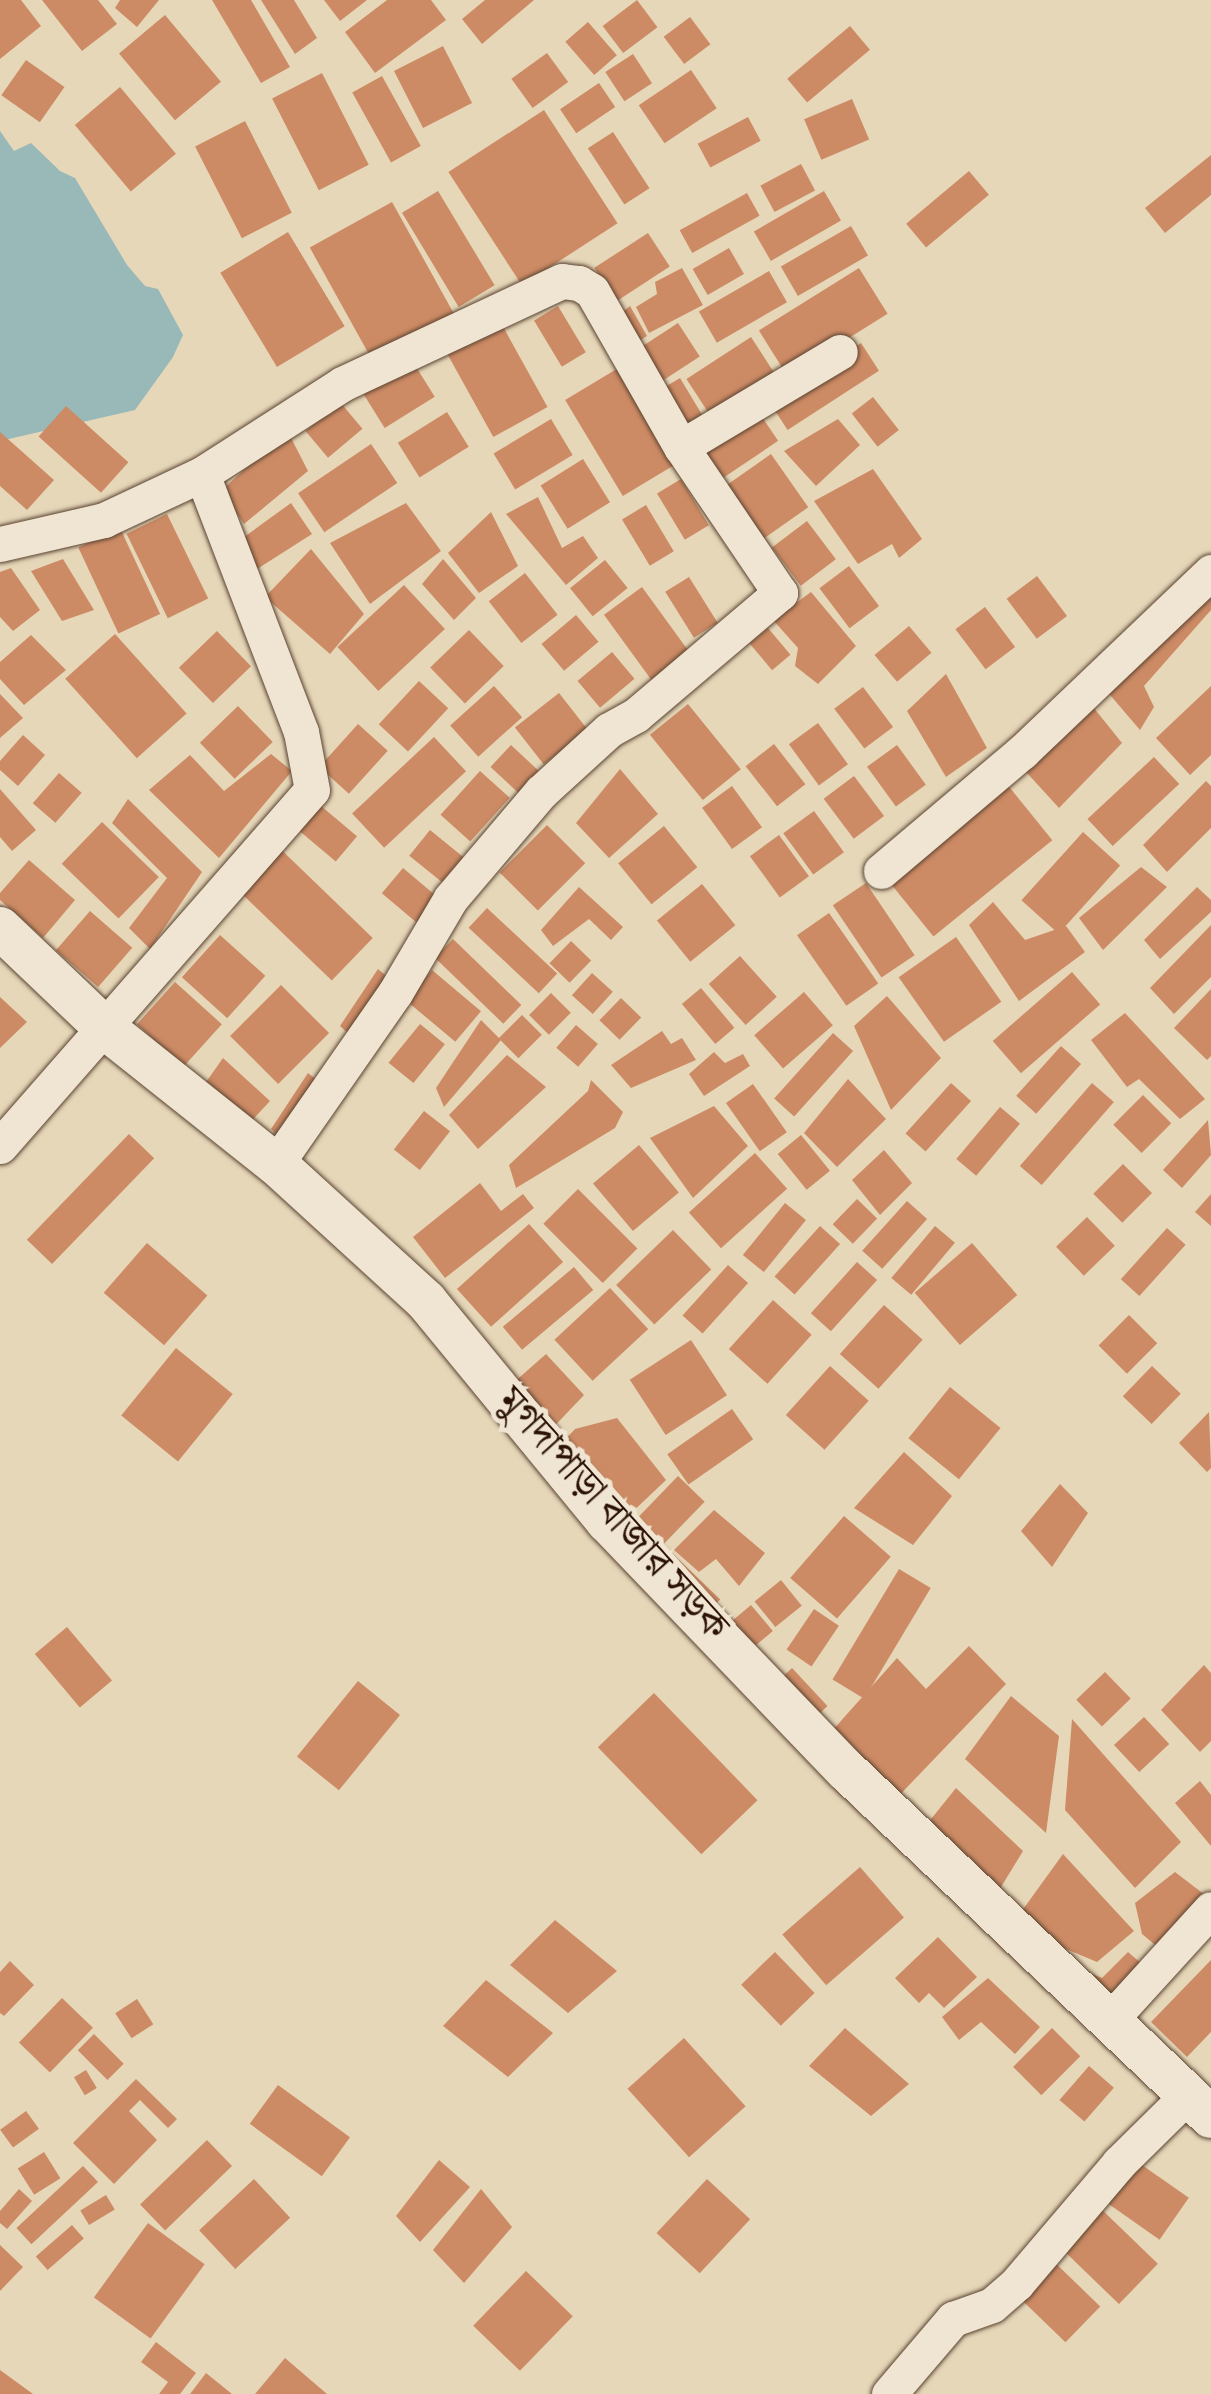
<!DOCTYPE html>
<meta charset="utf-8">
<style>
body{margin:0}
#map{position:relative;width:1211px;height:2394px;overflow:hidden;background:#e6d7b9;font-family:Vollkorn,"Noto Serif Bengali",serif}
div>[style]{position:absolute}
[style*='--x']{left:calc(var(--x)*1px);top:calc(var(--y)*1px);width:calc(var(--w)*1px);rotate:calc(var(--a)*1deg)}
.water>*{inset:0;background:#99b8b8}
.building>*{inset:0;background:#cd8b65;transform-origin:0 0}
.roads{filter:drop-shadow(0 0 2px #5a4331) drop-shadow(0 0 2px #5a4331)}
.minor>*{height:35px;margin:-17.5px;padding:0 17.5px;transform-origin:17.5px;border-radius:17.5px;background:#efe5d2}
.tertiary>*{height:42px;margin:-21px;padding:0 21px;transform-origin:21px;border-radius:21px;background:#efe5d2}
span{translate:-50% -50%;white-space:nowrap;text-align:center;line-height:1.15;-webkit-text-stroke:10px #efe5d2;paint-order:stroke}
.street-label{font-size:40px;color:#2b1204}
</style>
<div id="map">
<div class="water">
<div style="clip-path:polygon(0 131px,14px 151px,31px 143px,60px 171px,75px 178px,127px 265px,145px 286px,158px 289px,183px 335px,173px 357px,135px 410px,0 441px)"></div>
</div>
<div class="building">
<div style="clip-path:polygon(0 0,21px 0,41px 26px,0 59px)"></div>
<div style="clip-path:polygon(42px 0,98px 0,117px 24px,82px 51px)"></div>
<div style="clip-path:polygon(120px 0,159px 0,137px 27px,115px 8px)"></div>
<div style="clip-path:polygon(212px 0,251px 0,290px 67px,261px 83px)"></div>
<div style="clip-path:polygon(261px 0,294px 0,317px 38px,295px 54px)"></div>
<div style="clip-path:polygon(324px 0,367px 0,340px 21px)"></div>
<div style="clip-path:polygon(387px 0,431px 0,446px 20px,375px 73px,345px 32px)"></div>
<div style="clip-path:polygon(485px 0,534px 0,482px 44px,462px 19px)"></div>
<div style="left:637px;top:0;width:34px;height:43px;rotate:53deg"></div>
<div style="left:165px;top:15px;width:87px;height:60px;rotate:50deg"></div>
<div style="left:690px;top:17px;width:34px;height:33px;rotate:53deg"></div>
<div style="left:588px;top:22px;width:44px;height:30px;rotate:49deg"></div>
<div style="left:850px;top:26px;width:31px;height:82px;rotate:50deg"></div>
<div style="left:443px;top:46px;width:64px;height:55px;rotate:63deg"></div>
<div style="left:547px;top:53px;width:36px;height:44px;rotate:54deg"></div>
<div style="left:633px;top:54px;width:35px;height:33px;rotate:57deg"></div>
<div style="left:26px;top:60px;width:47px;height:43px;rotate:35deg"></div>
<div style="left:691px;top:70px;width:46px;height:63px;rotate:56deg"></div>
<div style="left:322px;top:73px;width:103px;height:56px;rotate:63deg"></div>
<div style="left:382px;top:76px;width:80px;height:34px;rotate:61deg"></div>
<div style="left:599px;top:83px;width:29px;height:47px;rotate:56deg"></div>
<div style="left:120px;top:87px;width:87px;height:59px;rotate:50deg"></div>
<div style="left:852px;top:99px;width:44px;height:52px;rotate:67deg"></div>
<div style="left:544px;top:110px;width:135px;height:114px;rotate:57deg"></div>
<div style="left:748px;top:117px;width:27px;height:57px;rotate:62deg"></div>
<div style="left:245px;top:121px;width:103px;height:56px;rotate:63deg"></div>
<div style="left:613px;top:132px;width:67px;height:30px;rotate:57deg"></div>
<div style="clip-path:polygon(1211px 155px,1211px 195px,1165px 233px,1145px 208px)"></div>
<div style="left:801px;top:164px;width:30px;height:46px;rotate:62deg"></div>
<div style="left:969px;top:171px;width:31px;height:82px;rotate:50deg"></div>
<div style="left:438px;top:191px;width:110px;height:42px;rotate:59deg"></div>
<div style="left:824px;top:191px;width:34px;height:81px;rotate:60deg"></div>
<div style="left:747px;top:193px;width:26px;height:77px;rotate:61deg"></div>
<div style="left:392px;top:202px;width:128px;height:94px;rotate:61deg"></div>
<div style="left:851px;top:226px;width:34px;height:81px;rotate:60deg"></div>
<div style="left:288px;top:232px;width:110px;height:79px;rotate:59deg"></div>
<div style="left:648px;top:233px;width:40px;height:64px;rotate:57deg"></div>
<div style="left:729px;top:248px;width:30px;height:42px;rotate:60deg"></div>
<div style="clip-path:polygon(682px 268px,703px 305px,649px 333px,636px 307px,657px 294px,655px 282px)"></div>
<div style="left:859px;top:268px;width:54px;height:118px;rotate:58deg"></div>
<div style="left:769px;top:271px;width:36px;height:81px;rotate:60deg"></div>
<div style="left:558px;top:306px;width:54px;height:28px;rotate:59deg"></div>
<div style="clip-path:polygon(630px 306px,647px 336px,618px 354px,615px 318px)"></div>
<div style="left:501px;top:323px;width:96px;height:62px;rotate:61deg"></div>
<div style="left:678px;top:323px;width:40px;height:49px;rotate:57deg"></div>
<div style="left:751px;top:337px;width:50px;height:77px;rotate:57deg"></div>
<div style="left:861px;top:343px;width:33px;height:109px;rotate:57deg"></div>
<div style="left:413px;top:362px;width:41px;height:59px;rotate:58deg"></div>
<div style="left:620px;top:367px;width:112px;height:64px;rotate:59deg"></div>
<div style="left:680px;top:378px;width:45px;height:24px;rotate:59deg"></div>
<div style="left:873px;top:397px;width:42px;height:27px;rotate:52deg"></div>
<div style="left:340px;top:402px;width:35px;height:45px;rotate:50deg"></div>
<div style="left:66px;top:406px;width:84px;height:41px;rotate:42deg"></div>
<div style="left:758px;top:411px;width:36px;height:76px;rotate:56deg"></div>
<div style="left:447px;top:412px;width:41px;height:58px;rotate:58deg"></div>
<div style="left:551px;top:419px;width:42px;height:67px;rotate:59deg"></div>
<div style="clip-path:polygon(838px 419px,860px 445px,816px 486px,784px 451px)"></div>
<div style="clip-path:polygon(287px 430px,308px 471px,244px 524px,221px 491px)"></div>
<div style="clip-path:polygon(0 432px,54px 480px,27px 510px,0 486px)"></div>
<div style="left:371px;top:444px;width:47px;height:88px;rotate:56deg"></div>
<div style="left:771px;top:454px;width:65px;height:57px;rotate:55deg"></div>
<div style="left:583px;top:459px;width:51px;height:50px;rotate:58deg"></div>
<div style="clip-path:polygon(873px 469px,922px 539px,899px 558px,892px 544px,858px 564px,814px 501px)"></div>
<div style="left:681px;top:479px;width:54px;height:28px;rotate:59deg"></div>
<div style="clip-path:polygon(538px 497px,562px 548px,583px 536px,598px 558px,566px 585px,506px 514px)"></div>
<div style="clip-path:polygon(291px 503px,312px 534px,254px 571px,240px 540px)"></div>
<div style="clip-path:polygon(406px 503px,441px 551px,370px 604px,330px 543px)"></div>
<div style="left:646px;top:505px;width:54px;height:28px;rotate:59deg"></div>
<div style="clip-path:polygon(491px 512px,518px 566px,479px 593px,448px 553px)"></div>
<div style="left:167px;top:514px;width:94px;height:45px;rotate:64deg"></div>
<div style="left:807px;top:521px;width:48px;height:44px;rotate:53deg"></div>
<div style="left:120px;top:528px;width:95px;height:46px;rotate:65deg"></div>
<div style="clip-path:polygon(311px 549px,364px 614px,330px 654px,265px 597px)"></div>
<div style="clip-path:polygon(63px 559px,94px 610px,62px 621px,31px 571px)"></div>
<div style="clip-path:polygon(443px 559px,476px 598px,454px 620px,422px 584px)"></div>
<div style="left:605px;top:560px;width:36px;height:45px;rotate:51deg"></div>
<div style="left:849px;top:566px;width:50px;height:37px;rotate:53deg"></div>
<div style="clip-path:polygon(11px 568px,40px 610px,13px 631px,0 617px,0 572px)"></div>
<div style="left:525px;top:573px;width:53px;height:46px;rotate:52deg"></div>
<div style="left:1037px;top:576px;width:50px;height:38px;rotate:53deg"></div>
<div style="left:689px;top:577px;width:54px;height:28px;rotate:58deg"></div>
<div style="left:404px;top:585px;width:60px;height:91px;rotate:47deg"></div>
<div style="left:642px;top:587px;width:82px;height:47px;rotate:54deg"></div>
<div style="clip-path:polygon(1211px 589px,1211px 610px,1144px 686px,1154px 707px,1140px 730px,1099px 682px)"></div>
<div style="clip-path:polygon(811px 592px,856px 646px,818px 684px,795px 666px,798px 648px,773px 620px)"></div>
<div style="left:985px;top:607px;width:50px;height:37px;rotate:53deg"></div>
<div style="left:576px;top:615px;width:35px;height:45px;rotate:50deg"></div>
<div style="left:909px;top:626px;width:35px;height:45px;rotate:50deg"></div>
<div style="left:768px;top:628px;width:35px;height:24px;rotate:50deg"></div>
<div style="left:469px;top:630px;width:50px;height:54px;rotate:46deg"></div>
<div style="left:217px;top:631px;width:49px;height:53px;rotate:46deg"></div>
<div style="left:115px;top:634px;width:107px;height:67px;rotate:48deg"></div>
<div style="clip-path:polygon(31px 635px,66px 670px,24px 705px,0 679px,0 662px)"></div>
<div style="left:612px;top:652px;width:35px;height:45px;rotate:50deg"></div>
<div style="clip-path:polygon(946px 674px,987px 748px,946px 777px,907px 711px)"></div>
<div style="left:419px;top:681px;width:40px;height:59px;rotate:43deg"></div>
<div style="left:494px;top:686px;width:42px;height:59px;rotate:48deg"></div>
<div style="clip-path:polygon(1211px 686px,1211px 755px,1190px 775px,1156px 738px)"></div>
<div style="left:863px;top:687px;width:50px;height:36px;rotate:53deg"></div>
<div style="clip-path:polygon(1081px 692px,1122px 743px,1059px 808px,1007px 751px)"></div>
<div style="left:559px;top:693px;width:47px;height:56px;rotate:52deg"></div>
<div style="clip-path:polygon(0 694px,23px 718px,0 738px)"></div>
<div style="left:688px;top:704px;width:84px;height:49px;rotate:51deg"></div>
<div style="left:238px;top:706px;width:50px;height:53px;rotate:46deg"></div>
<div style="left:818px;top:723px;width:51px;height:36px;rotate:54deg"></div>
<div style="left:358px;top:724px;width:40px;height:58px;rotate:42deg"></div>
<div style="clip-path:polygon(23px 735px,45px 755px,18px 786px,0 770px,0 761px)"></div>
<div style="left:434px;top:737px;width:47px;height:112px;rotate:47deg"></div>
<div style="left:774px;top:744px;width:51px;height:36px;rotate:52deg"></div>
<div style="left:511px;top:745px;width:44px;height:30px;rotate:43deg"></div>
<div style="left:897px;top:745px;width:49px;height:37px;rotate:54deg"></div>
<div style="clip-path:polygon(271px 754px,292px 771px,219px 858px,149px 790px,190px 755px,224px 791px)"></div>
<div style="left:1154px;top:757px;width:37px;height:91px;rotate:47deg"></div>
<div style="clip-path:polygon(620px 769px,658px 814px,609px 858px,576px 823px)"></div>
<div style="left:480px;top:771px;width:40px;height:59px;rotate:42deg"></div>
<div style="left:59px;top:773px;width:30px;height:40px;rotate:41deg"></div>
<div style="left:854px;top:776px;width:50px;height:38px;rotate:53deg"></div>
<div style="left:1002px;top:778px;width:80px;height:153px;rotate:51deg"></div>
<div style="clip-path:polygon(1206px 781px,1211px 786px,1211px 828px,1167px 872px,1143px 845px)"></div>
<div style="left:732px;top:786px;width:51px;height:37px;rotate:54deg"></div>
<div style="clip-path:polygon(0 789px,36px 830px,12px 851px,0 837px)"></div>
<div style="clip-path:polygon(128px 799px,202px 872px,150px 949px,129px 928px,167px 878px,112px 823px)"></div>
<div style="left:321px;top:806px;width:47px;height:33px;rotate:40deg"></div>
<div style="left:814px;top:811px;width:51px;height:38px;rotate:54deg"></div>
<div style="left:102px;top:822px;width:79px;height:58px;rotate:44deg"></div>
<div style="left:547px;top:825px;width:54px;height:67px;rotate:45deg"></div>
<div style="left:664px;top:826px;width:53px;height:59px;rotate:51deg"></div>
<div style="left:430px;top:830px;width:46px;height:33px;rotate:39deg"></div>
<div style="left:1083px;top:832px;width:50px;height:92px;rotate:42deg"></div>
<div style="left:779px;top:835px;width:51px;height:36px;rotate:54deg"></div>
<div style="left:267px;top:836px;width:147px;height:59px;rotate:44deg"></div>
<div style="clip-path:polygon(29px 860px,75px 900px,43px 938px,0 900px,0 893px)"></div>
<div style="clip-path:polygon(1141px 867px,1167px 887px,1103px 950px,1079px 918px)"></div>
<div style="left:403px;top:868px;width:45px;height:33px;rotate:40deg"></div>
<div style="left:866px;top:883px;width:87px;height:40px;rotate:56deg"></div>
<div style="left:702px;top:884px;width:53px;height:58px;rotate:51deg"></div>
<div style="clip-path:polygon(579px 887px,623px 927px,611px 940px,589px 919px,553px 946px,541px 930px)"></div>
<div style="clip-path:polygon(1197px 887px,1211px 900px,1211px 912px,1160px 959px,1144px 940px)"></div>
<div style="clip-path:polygon(993px 902px,1025px 940px,1066px 926px,1085px 952px,1019px 1001px,969px 925px)"></div>
<div style="left:487px;top:908px;width:96px;height:27px;rotate:43deg"></div>
<div style="left:90px;top:911px;width:56px;height:52px;rotate:41deg"></div>
<div style="left:829px;top:913px;width:86px;height:39px;rotate:55deg"></div>
<div style="clip-path:polygon(1211px 925px,1211px 977px,1174px 1014px,1150px 988px)"></div>
<div style="left:220px;top:935px;width:61px;height:57px;rotate:42deg"></div>
<div style="left:956px;top:937px;width:79px;height:70px;rotate:55deg"></div>
<div style="left:453px;top:939px;width:95px;height:26px;rotate:44deg"></div>
<div style="left:571px;top:941px;width:28px;height:31px;rotate:44deg"></div>
<div style="left:740px;top:956px;width:55px;height:42px;rotate:48deg"></div>
<div style="clip-path:polygon(378px 969px,404px 991px,362px 1046px,340px 1026px)"></div>
<div style="left:432px;top:970px;width:64px;height:40px;rotate:40deg"></div>
<div style="left:1072px;top:972px;width:43px;height:105px;rotate:49deg"></div>
<div style="left:592px;top:973px;width:28px;height:30px;rotate:42deg"></div>
<div style="left:175px;top:982px;width:63px;height:57px;rotate:42deg"></div>
<div style="left:281px;top:985px;width:68px;height:72px;rotate:45deg"></div>
<div style="left:701px;top:988px;width:52px;height:25px;rotate:50deg"></div>
<div style="clip-path:polygon(1211px 989px,1211px 1056px,1207px 1060px,1174px 1028px)"></div>
<div style="left:804px;top:992px;width:44px;height:66px;rotate:49deg"></div>
<div style="left:551px;top:993px;width:28px;height:31px;rotate:45deg"></div>
<div style="clip-path:polygon(887px 996px,941px 1058px,891px 1110px,854px 1026px)"></div>
<div style="clip-path:polygon(0 997px,27px 1022px,0 1048px)"></div>
<div style="left:621px;top:998px;width:28px;height:31px;rotate:44deg"></div>
<div style="clip-path:polygon(1125px 1013px,1205px 1099px,1180px 1119px,1139px 1079px,1127px 1087px,1091px 1040px)"></div>
<div style="left:522px;top:1015px;width:28px;height:33px;rotate:45deg"></div>
<div style="clip-path:polygon(481px 1020px,501px 1040px,444px 1107px,436px 1088px)"></div>
<div style="left:420px;top:1024px;width:32px;height:50px;rotate:39deg"></div>
<div style="left:576px;top:1025px;width:29px;height:30px;rotate:41deg"></div>
<div style="clip-path:polygon(662px 1031px,671px 1044px,682px 1038px,696px 1060px,631px 1088px,611px 1065px)"></div>
<div style="left:833px;top:1033px;width:27px;height:88px;rotate:42deg"></div>
<div style="left:1061px;top:1046px;width:27px;height:67px;rotate:42deg"></div>
<div style="clip-path:polygon(714px 1052px,725px 1063px,743px 1054px,750px 1066px,704px 1096px,689px 1074px)"></div>
<div style="clip-path:polygon(507px 1055px,546px 1087px,478px 1149px,449px 1115px)"></div>
<div style="clip-path:polygon(223px 1058px,270px 1101px,246px 1127px,204px 1085px)"></div>
<div style="clip-path:polygon(308px 1073px,334px 1094px,292px 1149px,271px 1129px)"></div>
<div style="clip-path:polygon(848px 1079px,886px 1119px,837px 1167px,804px 1133px)"></div>
<div style="clip-path:polygon(591px 1080px,623px 1112px,615px 1128px,516px 1188px,509px 1165px,588px 1091px)"></div>
<div style="left:951px;top:1083px;width:27px;height:68px;rotate:42deg"></div>
<div style="left:1092px;top:1083px;width:29px;height:110px;rotate:41deg"></div>
<div style="left:753px;top:1084px;width:59px;height:33px;rotate:55deg"></div>
<div style="left:1143px;top:1095px;width:40px;height:42px;rotate:45deg"></div>
<div style="clip-path:polygon(714px 1106px,748px 1146px,693px 1198px,650px 1138px)"></div>
<div style="left:1000px;top:1107px;width:26px;height:68px;rotate:40deg"></div>
<div style="left:424px;top:1111px;width:33px;height:49px;rotate:38deg"></div>
<div style="clip-path:polygon(1208px 1120px,1211px 1155px,1182px 1188px,1163px 1170px)"></div>
<div style="left:129px;top:1134px;width:35px;height:147px;rotate:44deg"></div>
<div style="left:801px;top:1135px;width:46px;height:30px;rotate:51deg"></div>
<div style="left:639px;top:1145px;width:62px;height:60px;rotate:50deg"></div>
<div style="clip-path:polygon(884px 1150px,912px 1183px,880px 1215px,852px 1180px)"></div>
<div style="left:755px;top:1153px;width:48px;height:89px;rotate:48deg"></div>
<div style="left:1123px;top:1164px;width:41px;height:42px;rotate:45deg"></div>
<div style="clip-path:polygon(480px 1183px,501px 1211px,523px 1194px,534px 1208px,445px 1278px,413px 1237px)"></div>
<div style="left:578px;top:1189px;width:84px;height:49px;rotate:45deg"></div>
<div style="clip-path:polygon(1211px 1194px,1211px 1226px,1195px 1212px)"></div>
<div style="left:857px;top:1199px;width:28px;height:35px;rotate:44deg"></div>
<div style="left:907px;top:1201px;width:27px;height:67px;rotate:42deg"></div>
<div style="left:785px;top:1203px;width:27px;height:67px;rotate:39deg"></div>
<div style="left:1087px;top:1217px;width:40px;height:43px;rotate:46deg"></div>
<div style="left:529px;top:1224px;width:51px;height:97px;rotate:48deg"></div>
<div style="left:820px;top:1226px;width:27px;height:68px;rotate:42deg"></div>
<div style="left:935px;top:1226px;width:26px;height:68px;rotate:40deg"></div>
<div style="left:1167px;top:1228px;width:25px;height:69px;rotate:42deg"></div>
<div style="left:673px;top:1230px;width:55px;height:79px;rotate:46deg"></div>
<div style="left:147px;top:1243px;width:80px;height:66px;rotate:41deg"></div>
<div style="left:972px;top:1243px;width:69px;height:76px;rotate:49deg"></div>
<div style="left:857px;top:1262px;width:27px;height:69px;rotate:42deg"></div>
<div style="left:728px;top:1265px;width:27px;height:68px;rotate:42deg"></div>
<div style="left:574px;top:1267px;width:30px;height:93px;rotate:50deg"></div>
<div style="left:610px;top:1288px;width:56px;height:76px;rotate:47deg"></div>
<div style="left:773px;top:1300px;width:52px;height:66px;rotate:42deg"></div>
<div style="left:884px;top:1305px;width:52px;height:66px;rotate:42deg"></div>
<div style="left:1129px;top:1315px;width:40px;height:43px;rotate:45deg"></div>
<div style="left:691px;top:1340px;width:66px;height:73px;rotate:57deg"></div>
<div style="left:176px;top:1348px;width:73px;height:87px;rotate:39deg"></div>
<div style="clip-path:polygon(546px 1354px,584px 1395px,546px 1435px,512px 1384px)"></div>
<div style="left:830px;top:1366px;width:52px;height:66px;rotate:42deg"></div>
<div style="left:1152px;top:1366px;width:40px;height:42px;rotate:44deg"></div>
<div style="left:950px;top:1387px;width:65px;height:66px;rotate:39deg"></div>
<div style="left:732px;top:1409px;width:37px;height:79px;rotate:55deg"></div>
<div style="clip-path:polygon(1209px 1412px,1211px 1468px,1207px 1472px,1179px 1443px)"></div>
<div style="clip-path:polygon(617px 1418px,666px 1480px,626px 1518px,561px 1444px,575px 1429px)"></div>
<div style="clip-path:polygon(904px 1452px,952px 1496px,913px 1545px,854px 1508px)"></div>
<div style="left:678px;top:1476px;width:37px;height:70px;rotate:44deg"></div>
<div style="clip-path:polygon(1060px 1484px,1088px 1513px,1052px 1567px,1021px 1531px)"></div>
<div style="clip-path:polygon(714px 1510px,765px 1553px,739px 1586px,716px 1559px,699px 1572px,674px 1550px)"></div>
<div style="left:844px;top:1516px;width:62px;height:82px;rotate:41deg"></div>
<div style="left:672px;top:1553px;width:67px;height:21px;rotate:44deg"></div>
<div style="left:899px;top:1569px;width:37px;height:129px;rotate:31deg"></div>
<div style="left:781px;top:1580px;width:33px;height:34px;rotate:51deg"></div>
<div style="left:751px;top:1605px;width:34px;height:33px;rotate:50deg"></div>
<div style="left:814px;top:1609px;width:30px;height:49px;rotate:34deg"></div>
<div style="left:67px;top:1627px;width:70px;height:42px;rotate:50deg"></div>
<div style="clip-path:polygon(969px 1646px,1006px 1684px,891px 1804px,823px 1741px,897px 1658px,926px 1689px)"></div>
<div style="clip-path:polygon(1204px 1665px,1211px 1673px,1211px 1741px,1200px 1752px,1161px 1710px)"></div>
<div style="left:792px;top:1668px;width:52px;height:28px;rotate:47deg"></div>
<div style="left:1105px;top:1672px;width:37px;height:40px;rotate:46deg"></div>
<div style="left:358px;top:1681px;width:54px;height:97px;rotate:39deg"></div>
<div style="left:654px;top:1693px;width:149px;height:78px;rotate:46deg"></div>
<div style="clip-path:polygon(1011px 1696px,1059px 1736px,1046px 1833px,965px 1759px)"></div>
<div style="left:1144px;top:1717px;width:37px;height:41px;rotate:47deg"></div>
<div style="clip-path:polygon(1072px 1719px,1181px 1842px,1135px 1888px,1065px 1810px)"></div>
<div style="clip-path:polygon(1200px 1781px,1211px 1795px,1211px 1846px,1175px 1803px)"></div>
<div style="clip-path:polygon(956px 1788px,1023px 1851px,990px 1905px,919px 1834px)"></div>
<div style="clip-path:polygon(1063px 1854px,1134px 1931px,1097px 1962px,1011px 1926px)"></div>
<div style="left:860px;top:1867px;width:67px;height:103px;rotate:49deg"></div>
<div style="clip-path:polygon(1175px 1872px,1205px 1895px,1160px 1949px,1142px 1934px,1135px 1903px)"></div>
<div style="clip-path:polygon(555px 1920px,617px 1971px,568px 2013px,510px 1965px)"></div>
<div style="clip-path:polygon(938px 1937px,977px 1977px,944px 2008px,929px 1993px,919px 2003px,895px 1978px)"></div>
<div style="left:775px;top:1952px;width:57px;height:47px;rotate:46deg"></div>
<div style="clip-path:polygon(1128px 1952px,1142px 1964px,1109px 1999px,1080px 1969px,1102px 1978px)"></div>
<div style="clip-path:polygon(1211px 1960px,1211px 2032px,1187px 2057px,1151px 2022px)"></div>
<div style="clip-path:polygon(10px 1961px,34px 1985px,4px 2016px,0 2013px,0 1972px)"></div>
<div style="clip-path:polygon(988px 1978px,1040px 2027px,1015px 2054px,981px 2022px,959px 2040px,942px 2017px)"></div>
<div style="clip-path:polygon(486px 1980px,553px 2033px,508px 2077px,443px 2026px)"></div>
<div style="left:62px;top:1998px;width:43px;height:62px;rotate:44deg"></div>
<div style="left:137px;top:1999px;width:30px;height:26px;rotate:57deg"></div>
<div style="clip-path:polygon(845px 2028px,909px 2084px,871px 2116px,809px 2066px)"></div>
<div style="left:1052px;top:2028px;width:40px;height:55px;rotate:45deg"></div>
<div style="left:94px;top:2034px;width:42px;height:23px;rotate:45deg"></div>
<div style="left:684px;top:2038px;width:92px;height:76px;rotate:48deg"></div>
<div style="left:1089px;top:2066px;width:33px;height:45px;rotate:41deg"></div>
<div style="left:86px;top:2070px;width:21px;height:14px;rotate:59deg"></div>
<div style="clip-path:polygon(136px 2079px,177px 2119px,168px 2128px,140px 2100px,129px 2111px,157px 2140px,114px 2184px,73px 2143px)"></div>
<div style="left:278px;top:2085px;width:89px;height:48px;rotate:36deg"></div>
<div style="left:26px;top:2111px;width:22px;height:32px;rotate:54deg"></div>
<div style="left:207px;top:2140px;width:36px;height:93px;rotate:46deg"></div>
<div style="left:44px;top:2152px;width:31px;height:31px;rotate:58deg"></div>
<div style="left:1129px;top:2156px;width:73px;height:51px;rotate:35deg"></div>
<div style="clip-path:polygon(439px 2160px,470px 2187px,420px 2242px,396px 2216px)"></div>
<div style="left:83px;top:2166px;width:22px;height:91px;rotate:47deg"></div>
<div style="left:254px;top:2179px;width:53px;height:75px;rotate:47deg"></div>
<div style="left:707px;top:2179px;width:59px;height:74px;rotate:43deg"></div>
<div style="clip-path:polygon(19px 2189px,32px 2201px,7px 2229px,0 2223px,0 2211px)"></div>
<div style="clip-path:polygon(481px 2189px,512px 2227px,464px 2283px,433px 2250px)"></div>
<div style="left:106px;top:2195px;width:17px;height:30px;rotate:59deg"></div>
<div style="left:1096px;top:2204px;width:86px;height:56px;rotate:44deg"></div>
<div style="left:148px;top:2223px;width:70px;height:92px;rotate:36deg"></div>
<div style="left:72px;top:2225px;width:18px;height:48px;rotate:49deg"></div>
<div style="clip-path:polygon(0 2245px,23px 2267px,0 2291px)"></div>
<div style="left:1047px;top:2255px;width:74px;height:50px;rotate:44deg"></div>
<div style="left:526px;top:2271px;width:65px;height:76px;rotate:44deg"></div>
<div style="clip-path:polygon(156px 2342px,196px 2373px,180px 2394px,159px 2394px,168px 2382px,141px 2362px)"></div>
<div style="clip-path:polygon(285px 2358px,327px 2394px,255px 2394px)"></div>
<div style="clip-path:polygon(0 2370px,33px 2394px,0 2394px)"></div>
<div style="clip-path:polygon(206px 2373px,232px 2394px,190px 2394px)"></div>
</div>
<div class="roads">
<div class="minor">
<div style="--x:0;--y:544;--w:107;--a:-13"></div>
<div style="--x:104;--y:520;--w:108;--a:-25.1"></div>
<div style="--x:202;--y:474;--w:166;--a:-32.7"></div>
<div style="--x:342;--y:384;--w:243;--a:-25.1"></div>
<div style="--x:562;--y:281;--w:17;--a:7"></div>
<div style="--x:579;--y:283;--w:15;--a:32"></div>
<div style="--x:592;--y:291;--w:180;--a:60.3"></div>
<div style="--x:681;--y:447;--w:185;--a:-30.9"></div>
<div style="--x:881;--y:871;--w:185;--a:-40.2"></div>
<div style="--x:1022;--y:752;--w:261;--a:-43.6"></div>
<div style="--x:0;--y:1146;--w:473;--a:-48.8"></div>
<div style="--x:312;--y:790;--w:59;--a:-100.7"></div>
<div style="--x:301;--y:732;--w:276;--a:-111"></div>
<div style="--x:276;--y:1164;--w:208;--a:-55.2"></div>
<div style="--x:395;--y:993;--w:110;--a:-59.5"></div>
<div style="--x:451;--y:898;--w:139;--a:-49.7"></div>
<div style="--x:541;--y:792;--w:92;--a:-42.4"></div>
<div style="--x:609;--y:730;--w:31;--a:-29"></div>
<div style="--x:636;--y:715;--w:189;--a:-40.3"></div>
<div style="--x:780;--y:593;--w:176;--a:-124.1"></div>
<div style="--x:1109;--y:2021;--w:151;--a:-47.7"></div>
<div style="--x:889;--y:2394;--w:99;--a:-49.5"></div>
<div style="--x:953;--y:2319;--w:41;--a:-19.7"></div>
<div style="--x:992;--y:2305;--w:33;--a:-41"></div>
<div style="--x:1017;--y:2283;--w:157;--a:-49.6"></div>
<div style="--x:1119;--y:2163;--w:95;--a:-44.6"></div>
</div>
<div class="tertiary">
<div style="--x:0;--y:928;--w:146;--a:43.6"></div>
<div style="--x:106;--y:1029;--w:217;--a:38.5"></div>
<div style="--x:276;--y:1164;--w:203;--a:42.4"></div>
<div style="--x:426;--y:1301;--w:285;--a:50.6"></div>
<div style="--x:607;--y:1521;--w:344;--a:46.2"></div>
<div style="--x:845;--y:1769;--w:505;--a:43.56"></div>
</div>
</div>
<div class="street-label">
<span style="left:611px;top:1515px;rotate:48deg">মুগদাপাড়া বাজার সড়ক</span>
</div>
</div>
